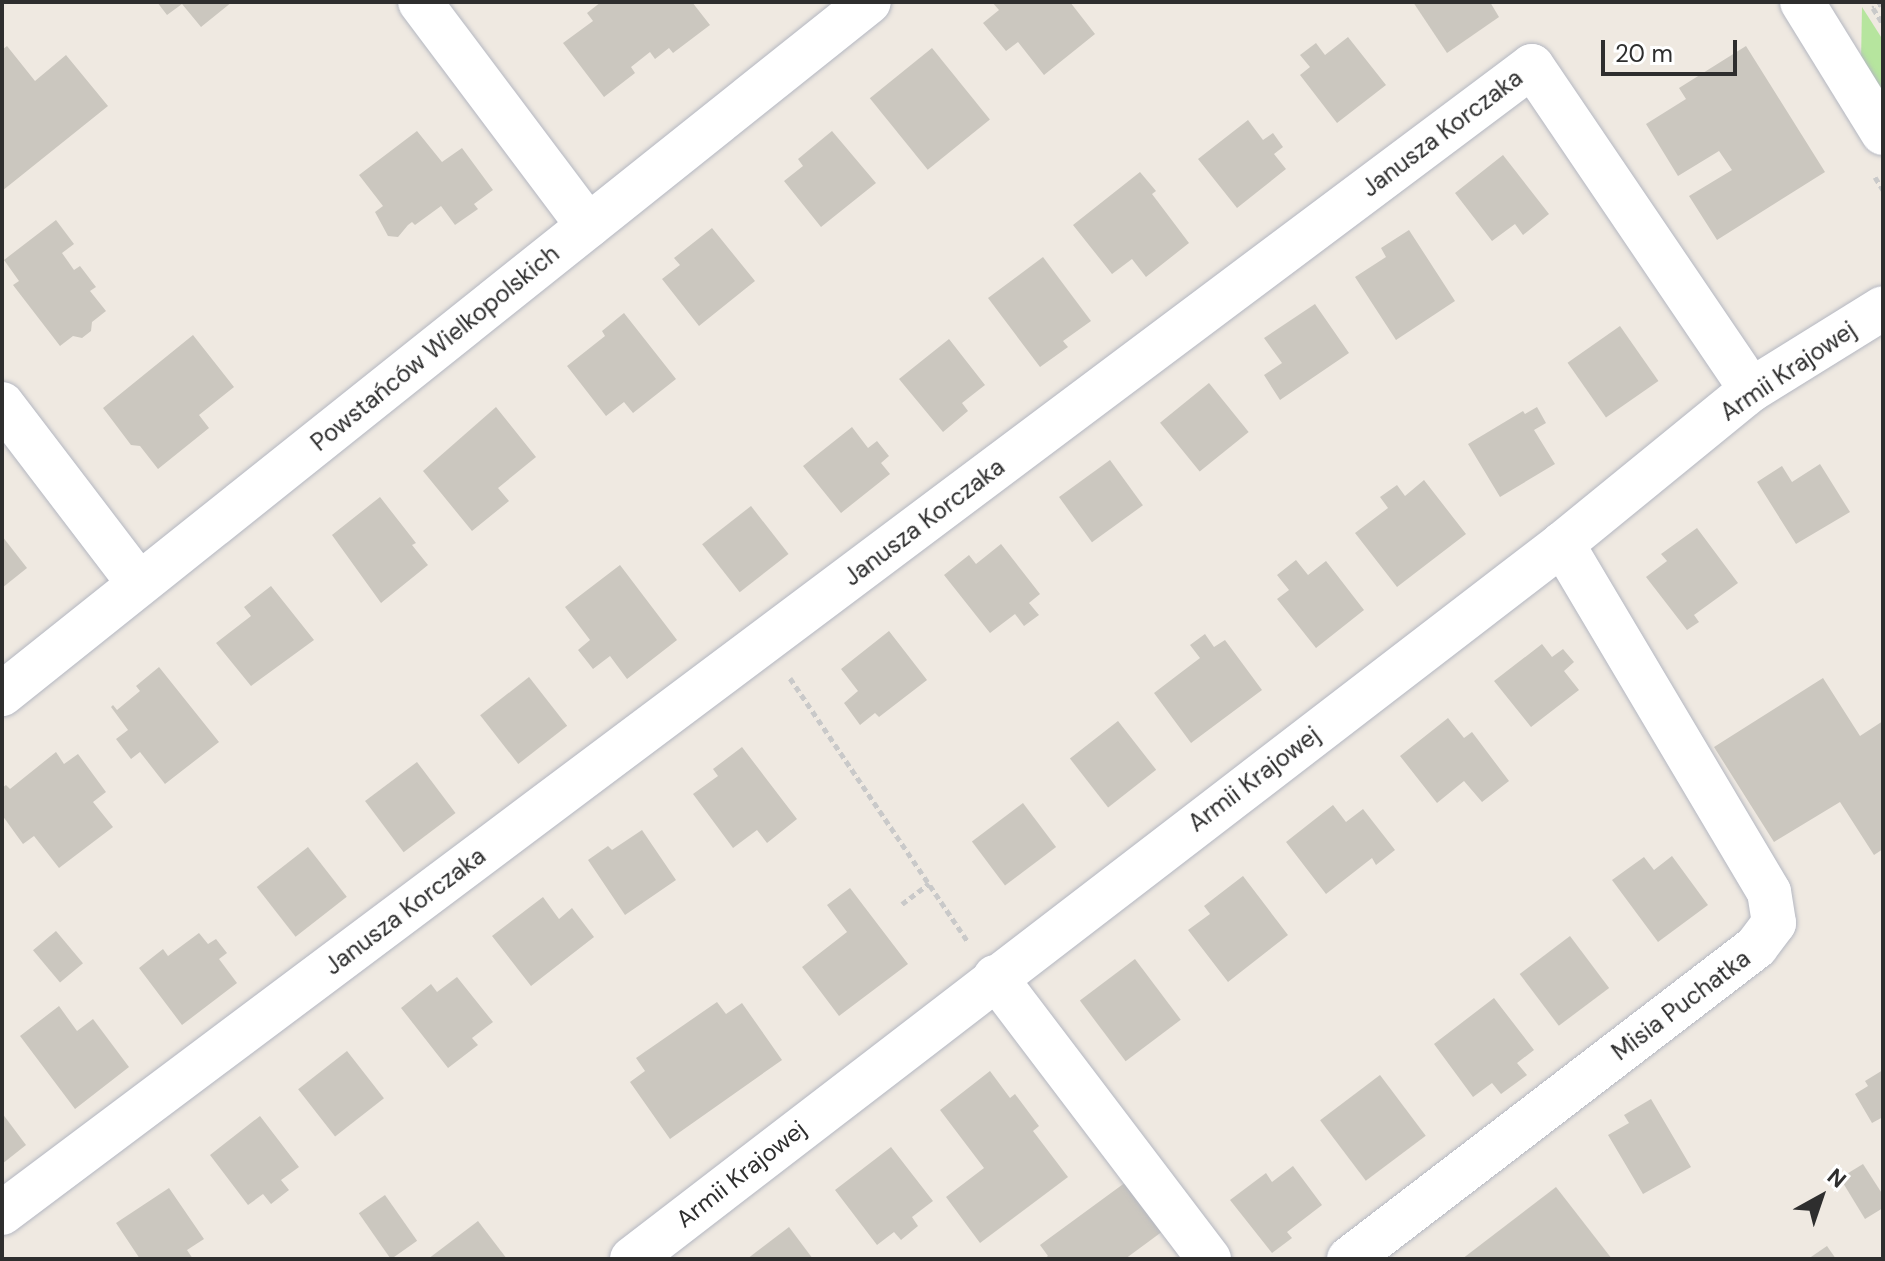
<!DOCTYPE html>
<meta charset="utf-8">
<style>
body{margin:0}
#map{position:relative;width:1885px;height:1261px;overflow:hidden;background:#efe9e1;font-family:"DM Sans",sans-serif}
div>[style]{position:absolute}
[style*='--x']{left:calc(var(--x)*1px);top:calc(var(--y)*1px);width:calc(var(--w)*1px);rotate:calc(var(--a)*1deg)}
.green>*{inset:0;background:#b6e59e}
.building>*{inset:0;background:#cbc7bf;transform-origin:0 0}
.path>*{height:5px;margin-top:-2.5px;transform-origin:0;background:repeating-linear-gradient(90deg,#c9c9c9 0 6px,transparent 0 10px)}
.roads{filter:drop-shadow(0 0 2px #b4b7c1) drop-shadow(0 0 2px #b4b7c1)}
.minor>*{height:44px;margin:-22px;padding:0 22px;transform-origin:22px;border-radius:22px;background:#fff}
span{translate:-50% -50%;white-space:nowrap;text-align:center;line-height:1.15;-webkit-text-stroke:6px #fff;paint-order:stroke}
.street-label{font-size:24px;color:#2e2e2e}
.frame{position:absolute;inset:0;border:4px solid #2e2e2e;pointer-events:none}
.north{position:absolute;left:1781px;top:1157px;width:80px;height:80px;-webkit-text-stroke:6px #fff;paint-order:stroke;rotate:40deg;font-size:22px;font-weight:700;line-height:32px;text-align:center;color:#2e2e2e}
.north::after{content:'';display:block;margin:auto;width:28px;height:36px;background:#2e2e2e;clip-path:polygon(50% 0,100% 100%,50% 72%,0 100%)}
.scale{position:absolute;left:1601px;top:40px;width:136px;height:36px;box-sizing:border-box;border:4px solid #2e2e2e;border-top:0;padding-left:10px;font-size:24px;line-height:28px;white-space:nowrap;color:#2e2e2e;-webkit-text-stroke:6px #fff;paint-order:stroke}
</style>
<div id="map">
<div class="green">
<div style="clip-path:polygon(1862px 7px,1883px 40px,1883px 102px,1861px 63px)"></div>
</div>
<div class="building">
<div style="clip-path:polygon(157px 2px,232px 2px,201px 27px,182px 4px,167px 15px)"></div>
<div style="clip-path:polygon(601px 2px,692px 2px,710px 25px,673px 53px,669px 48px,655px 59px,650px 52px,631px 67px,635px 73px,604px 97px,563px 43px,593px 21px,587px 13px)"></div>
<div style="clip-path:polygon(992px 2px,1070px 2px,1095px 34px,1044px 75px,1018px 42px,1006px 51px,983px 23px,999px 10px)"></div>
<div style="clip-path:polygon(1413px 2px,1490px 2px,1499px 17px,1447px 53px)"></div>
<div style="clip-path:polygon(1348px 37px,1386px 85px,1337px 123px,1300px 75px,1310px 67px,1300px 55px,1316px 43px,1325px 55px)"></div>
<div style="clip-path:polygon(7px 46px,35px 81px,66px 55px,108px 106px,2px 191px,2px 50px)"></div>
<div style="clip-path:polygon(1746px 46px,1825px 172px,1717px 240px,1689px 196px,1732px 170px,1719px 151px,1678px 176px,1646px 124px,1686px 99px,1679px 88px)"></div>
<div style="left:932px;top:48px;width:92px;height:80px;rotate:51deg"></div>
<div style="clip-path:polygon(1248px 120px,1263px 140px,1273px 133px,1283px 147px,1274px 154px,1286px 169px,1237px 208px,1198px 159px)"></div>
<div style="clip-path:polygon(417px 131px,442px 162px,462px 148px,493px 190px,474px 204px,478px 209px,455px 225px,441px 206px,415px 225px,412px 222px,408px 225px,398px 237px,388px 236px,375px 212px,383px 206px,359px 175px)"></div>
<div style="clip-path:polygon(832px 131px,876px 183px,821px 227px,784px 181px,803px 166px,798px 159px)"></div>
<div style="clip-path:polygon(1503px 155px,1549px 214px,1523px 235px,1515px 224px,1492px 241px,1455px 193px)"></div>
<div style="clip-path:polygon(1140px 172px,1156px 191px,1152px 194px,1189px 243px,1146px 277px,1132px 259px,1112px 274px,1073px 225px)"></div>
<div style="clip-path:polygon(56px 220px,74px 244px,62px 253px,74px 270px,80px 266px,96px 287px,90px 291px,106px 311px,92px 322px,91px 331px,82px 338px,73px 336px,60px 346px,13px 285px,19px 281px,4px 260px)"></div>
<div style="clip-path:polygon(712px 228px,755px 281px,699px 326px,662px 279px,680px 265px,674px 258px)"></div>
<div style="clip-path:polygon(1409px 230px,1455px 301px,1396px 340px,1355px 277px,1386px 257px,1381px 248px)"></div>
<div style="clip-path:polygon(1043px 257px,1091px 321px,1063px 341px,1068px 347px,1040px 367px,988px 298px)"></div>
<div style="clip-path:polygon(1315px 304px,1349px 353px,1280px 400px,1264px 375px,1282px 363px,1264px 338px)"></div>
<div style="clip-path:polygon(624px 313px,676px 379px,633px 413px,624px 402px,606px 416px,567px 366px,605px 336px,602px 331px)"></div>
<div style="left:1620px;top:326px;width:67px;height:64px;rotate:55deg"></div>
<div style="clip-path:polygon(193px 335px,234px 387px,199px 415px,209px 428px,158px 469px,140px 446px,131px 445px,103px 408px)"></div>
<div style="clip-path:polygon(949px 339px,985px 385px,962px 403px,968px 411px,943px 432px,899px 379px)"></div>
<div style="left:1209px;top:383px;width:63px;height:63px;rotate:51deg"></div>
<div style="clip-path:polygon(496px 407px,536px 457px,498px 488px,509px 501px,472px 531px,423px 471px)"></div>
<div style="clip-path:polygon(1537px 407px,1546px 423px,1534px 430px,1555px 464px,1500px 497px,1468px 444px,1523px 411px,1525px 414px)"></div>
<div style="clip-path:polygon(852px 427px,868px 448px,877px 441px,889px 456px,881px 463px,890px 474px,841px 513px,803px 466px)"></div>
<div style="left:1110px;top:460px;width:56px;height:63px;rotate:54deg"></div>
<div style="clip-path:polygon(1820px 464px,1850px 512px,1796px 544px,1757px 482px,1782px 466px,1792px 482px)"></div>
<div style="clip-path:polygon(1424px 480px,1466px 534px,1397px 587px,1355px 533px,1388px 508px,1380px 497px,1397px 485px,1405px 496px)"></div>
<div style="clip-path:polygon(380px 497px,416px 543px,412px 545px,428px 565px,381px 603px,332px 535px)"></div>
<div style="left:751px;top:506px;width:61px;height:62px;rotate:52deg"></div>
<div style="clip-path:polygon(1697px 528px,1738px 583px,1694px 615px,1699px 622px,1687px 630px,1646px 577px,1667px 561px,1661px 554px)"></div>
<div style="clip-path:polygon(2px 536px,27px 568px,2px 588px)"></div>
<div style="clip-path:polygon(1001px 544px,1040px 594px,1029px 603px,1039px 615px,1024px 626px,1015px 614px,990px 633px,944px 575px,969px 555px,976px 564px)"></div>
<div style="clip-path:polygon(1296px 560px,1308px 575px,1326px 561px,1364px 610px,1316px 648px,1277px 599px,1289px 590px,1277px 575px)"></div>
<div style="clip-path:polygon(620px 565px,677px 640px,627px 679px,610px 656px,593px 669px,578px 650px,590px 640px,565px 607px)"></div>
<div style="clip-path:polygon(271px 586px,314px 640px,251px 686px,216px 643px,251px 616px,244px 607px)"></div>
<div style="clip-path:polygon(889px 631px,927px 680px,879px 717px,875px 713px,860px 725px,844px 703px,858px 691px,841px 669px)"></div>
<div style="clip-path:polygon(1205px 634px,1214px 647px,1225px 640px,1262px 690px,1191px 743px,1154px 693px,1200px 658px,1190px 645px)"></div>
<div style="clip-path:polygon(1542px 644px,1552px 657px,1563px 649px,1574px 662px,1564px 671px,1579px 690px,1531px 727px,1494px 681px)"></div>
<div style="clip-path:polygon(159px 667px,219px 742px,165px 784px,140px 752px,131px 759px,116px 739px,128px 730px,111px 707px,113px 705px,117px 710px,140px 691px,136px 686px)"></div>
<div style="left:529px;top:677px;width:62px;height:62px;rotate:52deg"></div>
<div style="clip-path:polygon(1823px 678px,1860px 736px,1883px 721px,1883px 849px,1874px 855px,1840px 802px,1774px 842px,1714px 747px)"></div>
<div style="clip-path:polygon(1448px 718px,1464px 738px,1472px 732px,1509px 781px,1482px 802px,1464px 781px,1437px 803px,1400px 756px)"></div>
<div style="left:1118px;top:721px;width:62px;height:61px;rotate:52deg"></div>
<div style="clip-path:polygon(742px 747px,797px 819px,767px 843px,757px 830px,733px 848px,693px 794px,718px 776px,713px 769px)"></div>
<div style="clip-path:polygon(56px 752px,64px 764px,78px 754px,106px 792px,93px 802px,113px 827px,59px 868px,34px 836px,23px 844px,2px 815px,2px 788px,6px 785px,10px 789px)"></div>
<div style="left:417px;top:762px;width:64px;height:65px;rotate:53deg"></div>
<div style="left:1023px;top:803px;width:55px;height:64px;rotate:53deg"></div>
<div style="clip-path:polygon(1333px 805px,1346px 822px,1363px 809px,1395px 850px,1376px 865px,1372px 858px,1326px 894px,1286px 842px)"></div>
<div style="clip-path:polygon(642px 830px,676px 880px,625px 915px,588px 860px,608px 846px,612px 850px)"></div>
<div style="left:308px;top:847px;width:63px;height:65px;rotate:52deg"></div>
<div style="clip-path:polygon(1672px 856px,1708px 905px,1658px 942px,1612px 880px,1644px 857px,1654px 870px)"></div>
<div style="clip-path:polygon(1243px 876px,1288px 935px,1228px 982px,1188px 930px,1210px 914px,1204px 906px)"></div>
<div style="clip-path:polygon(850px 888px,908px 964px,839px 1016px,802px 967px,847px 932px,827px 905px)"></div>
<div style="clip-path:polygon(543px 897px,559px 919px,572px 908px,594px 937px,531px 986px,492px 936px)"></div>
<div style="left:56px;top:931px;width:42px;height:30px;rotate:50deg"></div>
<div style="clip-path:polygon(199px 933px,208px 944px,216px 939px,227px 953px,219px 959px,237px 983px,182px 1025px,139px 968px,163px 949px,168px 956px)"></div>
<div style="left:1570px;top:936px;width:65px;height:63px;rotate:53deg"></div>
<div style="left:1135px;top:959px;width:76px;height:69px;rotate:53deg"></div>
<div style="clip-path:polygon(457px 977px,493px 1022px,472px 1038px,478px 1045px,448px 1068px,401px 1008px,431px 984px,437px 992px)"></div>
<div style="clip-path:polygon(1494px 998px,1534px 1050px,1517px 1063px,1527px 1075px,1501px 1094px,1492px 1083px,1473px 1097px,1434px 1044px)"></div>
<div style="clip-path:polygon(717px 1002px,726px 1014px,742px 1003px,782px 1060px,670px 1139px,630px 1082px,645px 1071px,636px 1058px)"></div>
<div style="clip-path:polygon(59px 1006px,77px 1031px,93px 1019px,129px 1067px,75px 1109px,20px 1036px)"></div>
<div style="left:347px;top:1051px;width:60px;height:62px;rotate:52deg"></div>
<div style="clip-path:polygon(1883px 1070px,1883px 1117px,1872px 1123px,1855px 1094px,1868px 1086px,1865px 1081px)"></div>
<div style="clip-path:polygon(990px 1071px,1010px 1098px,1015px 1094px,1039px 1126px,1033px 1131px,1068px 1177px,980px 1243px,946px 1197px,984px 1168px,940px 1110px)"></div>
<div style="left:1380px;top:1075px;width:76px;height:75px;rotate:53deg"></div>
<div style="clip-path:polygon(1651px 1099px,1691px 1167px,1643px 1194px,1608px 1135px,1629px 1123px,1624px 1115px)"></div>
<div style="clip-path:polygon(2px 1113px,26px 1145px,2px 1164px)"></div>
<div style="clip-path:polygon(260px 1116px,299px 1167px,281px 1180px,289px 1190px,271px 1204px,263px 1194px,248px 1205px,210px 1155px)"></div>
<div style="clip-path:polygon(891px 1147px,933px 1201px,912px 1217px,918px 1226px,901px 1240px,894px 1232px,877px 1245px,835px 1190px)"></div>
<div style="clip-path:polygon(1863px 1164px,1883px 1195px,1883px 1208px,1865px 1219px,1840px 1178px)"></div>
<div style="clip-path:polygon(1293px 1166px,1322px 1205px,1287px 1232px,1292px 1238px,1272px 1253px,1230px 1200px,1266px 1173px,1272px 1182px)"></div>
<div style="clip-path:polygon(1126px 1182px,1163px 1231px,1125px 1259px,1044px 1259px,1048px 1256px,1040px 1245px)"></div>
<div style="clip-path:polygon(1556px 1187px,1612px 1259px,1462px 1259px)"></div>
<div style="clip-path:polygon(169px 1188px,204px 1239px,187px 1250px,193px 1259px,140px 1259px,116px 1223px)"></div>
<div style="left:385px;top:1195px;width:56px;height:32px;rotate:55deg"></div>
<div style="clip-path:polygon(478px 1221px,507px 1259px,428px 1259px)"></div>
<div style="clip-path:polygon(789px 1227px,813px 1259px,747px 1259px)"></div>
<div style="clip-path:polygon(1827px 1246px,1836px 1259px,1808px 1259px)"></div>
</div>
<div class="path">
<div style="--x:1883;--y:2;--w:12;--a:149"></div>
<div style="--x:1873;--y:8;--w:19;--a:58"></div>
<div style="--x:1875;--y:177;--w:15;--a:58"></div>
<div style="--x:790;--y:678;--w:318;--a:56"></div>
<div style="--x:902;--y:904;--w:34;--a:-37"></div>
</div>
<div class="roads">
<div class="minor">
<div style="--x:420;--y:2;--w:280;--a:53.1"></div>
<div style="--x:1802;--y:2;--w:154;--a:58.3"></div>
<div style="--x:2;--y:404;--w:226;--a:52.7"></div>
<div style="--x:2;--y:694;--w:1109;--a:-38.6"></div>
<div style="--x:995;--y:977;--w:354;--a:52.8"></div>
<div style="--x:2;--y:1213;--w:1912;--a:-36.86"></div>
<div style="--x:1532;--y:66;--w:391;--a:55.9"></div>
<div style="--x:632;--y:1259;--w:1173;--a:-37.55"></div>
<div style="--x:1562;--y:544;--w:244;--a:-39.2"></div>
<div style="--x:1751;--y:390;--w:155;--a:-31.8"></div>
<div style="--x:1349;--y:1259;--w:513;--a:-37.47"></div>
<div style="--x:1756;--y:947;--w:30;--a:-53"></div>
<div style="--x:1774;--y:923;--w:31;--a:-99"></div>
<div style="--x:1769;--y:892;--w:405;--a:-120.7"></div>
</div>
</div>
<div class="street-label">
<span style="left:1442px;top:133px;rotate:-37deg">Janusza Korczaka</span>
<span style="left:435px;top:348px;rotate:-39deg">Powstańców Wielkopolskich</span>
<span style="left:1788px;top:371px;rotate:-34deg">Armii Krajowej</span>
<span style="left:924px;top:522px;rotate:-37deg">Janusza Korczaka</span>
<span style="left:1254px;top:779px;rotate:-37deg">Armii Krajowej</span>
<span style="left:405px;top:911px;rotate:-37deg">Janusza Korczaka</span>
<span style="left:1681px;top:1005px;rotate:-37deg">Misia Puchatka</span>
<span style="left:741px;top:1174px;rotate:-38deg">Armii Krajowej</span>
</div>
<div class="frame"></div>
<div class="north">N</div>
<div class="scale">20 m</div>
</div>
